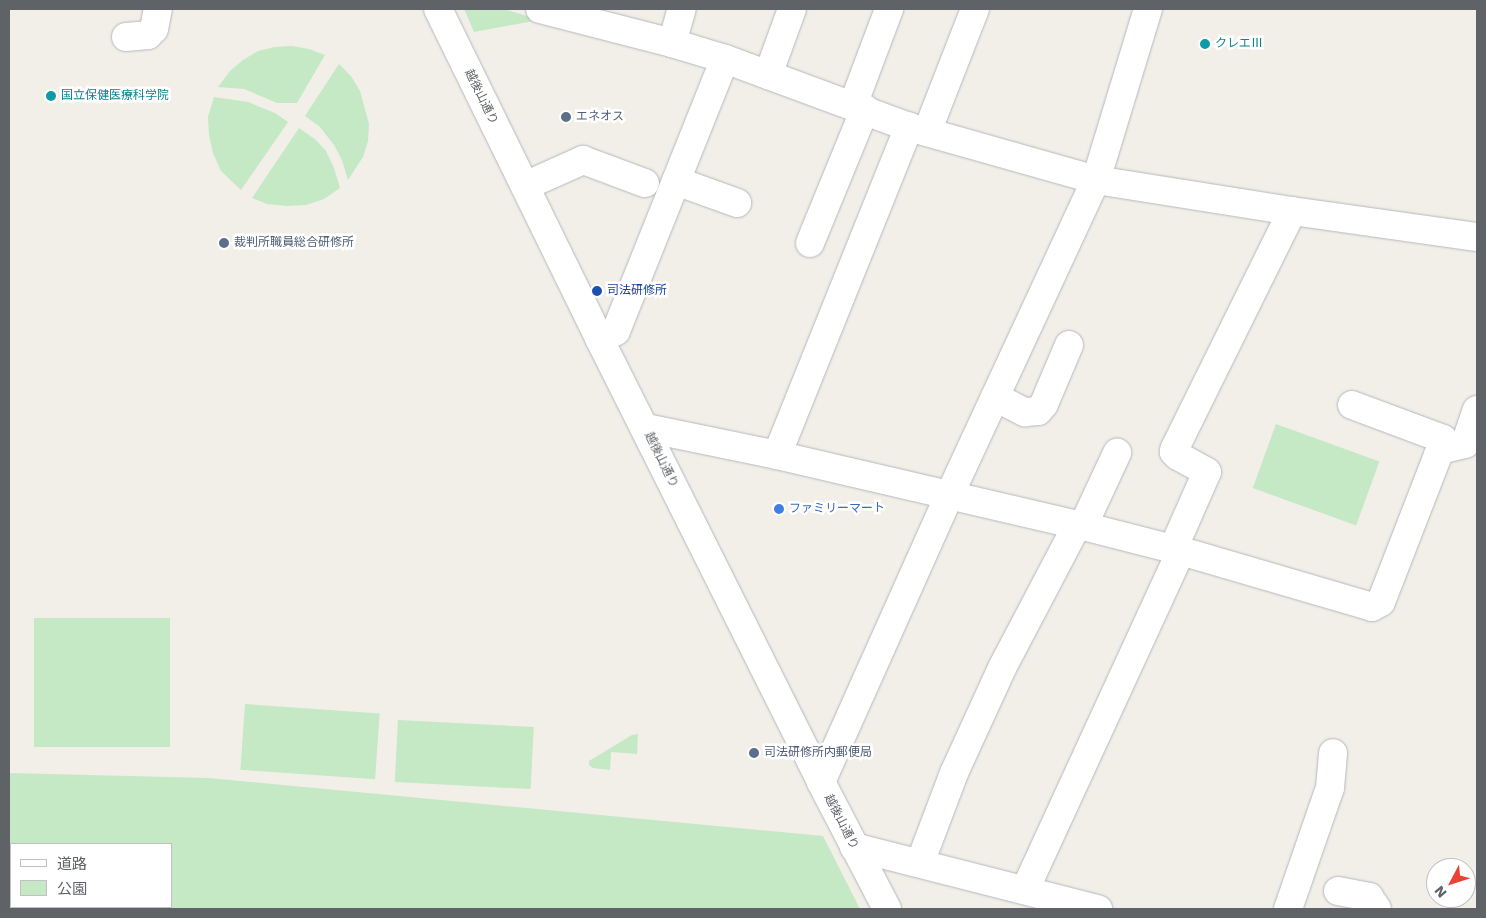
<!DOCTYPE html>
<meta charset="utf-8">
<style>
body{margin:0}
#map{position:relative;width:1486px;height:918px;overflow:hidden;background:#f1efe8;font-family:"Work Sans","Noto Sans JP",sans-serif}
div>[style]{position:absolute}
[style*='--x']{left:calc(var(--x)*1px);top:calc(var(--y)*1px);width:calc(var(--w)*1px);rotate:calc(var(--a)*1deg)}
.green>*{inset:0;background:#c5e8c5;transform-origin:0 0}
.roads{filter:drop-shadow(0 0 1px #b5b8bc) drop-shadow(0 0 1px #b5b8bc)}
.minor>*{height:28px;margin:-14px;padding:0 14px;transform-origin:14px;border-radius:14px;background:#fff}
.dots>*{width:14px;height:14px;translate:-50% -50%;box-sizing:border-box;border:2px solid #fff;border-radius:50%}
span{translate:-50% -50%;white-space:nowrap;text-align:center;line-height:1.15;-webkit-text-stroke:5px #fff;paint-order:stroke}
.culture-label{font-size:12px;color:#0d838f}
.left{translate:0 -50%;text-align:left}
.street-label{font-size:12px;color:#5f6368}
.service-label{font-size:12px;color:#4e5e75}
.transit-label{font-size:12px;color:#164399}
.shop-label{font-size:12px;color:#366cbe}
.frame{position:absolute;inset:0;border:10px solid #5f6368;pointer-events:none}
.legend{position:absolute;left:10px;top:843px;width:162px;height:65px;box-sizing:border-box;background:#fff;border:1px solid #bfc1c3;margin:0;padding:6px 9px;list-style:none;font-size:15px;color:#5f6368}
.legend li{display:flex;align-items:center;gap:10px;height:25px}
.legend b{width:25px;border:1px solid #bfc1c3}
.north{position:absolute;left:1426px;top:858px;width:50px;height:50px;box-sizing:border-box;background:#fff;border:1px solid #bfc1c3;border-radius:50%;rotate:230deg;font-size:14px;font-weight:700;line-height:20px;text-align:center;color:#5f6368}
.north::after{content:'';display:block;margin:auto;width:18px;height:22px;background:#ea4335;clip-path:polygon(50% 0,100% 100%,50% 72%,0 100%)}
</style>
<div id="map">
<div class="green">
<div style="clip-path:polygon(464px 9px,504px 9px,539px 20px,474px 32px)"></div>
<div style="clip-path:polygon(292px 46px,309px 49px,325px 55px,297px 103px,277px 103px,244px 89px,218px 87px,230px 71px,243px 60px,258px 51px,275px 47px)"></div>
<div style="clip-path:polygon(339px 64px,351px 76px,360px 91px,369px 124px,368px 141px,363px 157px,348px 180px,342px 160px,334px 145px,320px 127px,305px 116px)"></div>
<div style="clip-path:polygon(214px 97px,248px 102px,275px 113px,288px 122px,241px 190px,221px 171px,213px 153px,209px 135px,208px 117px)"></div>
<div style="clip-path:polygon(299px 128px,316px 140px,326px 151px,334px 168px,340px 188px,324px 199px,306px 205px,287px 206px,267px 204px,252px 198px)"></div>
<div style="left:1276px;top:424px;width:110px;height:68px;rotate:20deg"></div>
<div style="left:34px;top:618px;width:136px;height:129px"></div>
<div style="left:245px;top:704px;width:135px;height:66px;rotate:4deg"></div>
<div style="left:398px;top:720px;width:136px;height:62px;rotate:3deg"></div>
<div style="clip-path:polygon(638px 734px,637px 754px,611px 752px,610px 770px,593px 768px,589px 765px,589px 761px,632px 735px)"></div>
<div style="clip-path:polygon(evenodd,9px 773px,209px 778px,823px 836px,860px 909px,9px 909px,9px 773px,11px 844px,171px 844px,171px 907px,11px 907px,11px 844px)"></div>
</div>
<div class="roads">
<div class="minor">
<div style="--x:438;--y:9;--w:366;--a:63.9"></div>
<div style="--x:599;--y:338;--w:496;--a:63.4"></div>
<div style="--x:821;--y:782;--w:143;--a:62.5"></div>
<div style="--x:540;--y:9;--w:136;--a:14.4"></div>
<div style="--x:672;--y:43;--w:55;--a:16.8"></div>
<div style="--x:725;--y:59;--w:196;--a:20.3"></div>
<div style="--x:909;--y:127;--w:194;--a:15.8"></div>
<div style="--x:1096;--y:180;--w:198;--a:9"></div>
<div style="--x:1292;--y:211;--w:187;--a:8"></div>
<div style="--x:126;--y:37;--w:22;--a:-5"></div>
<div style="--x:148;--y:35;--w:8;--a:-45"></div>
<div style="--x:154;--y:29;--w:20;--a:-79"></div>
<div style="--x:672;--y:43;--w:35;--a:-74"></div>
<div style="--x:768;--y:75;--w:70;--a:-70"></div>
<div style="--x:853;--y:105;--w:103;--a:-69.4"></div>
<div style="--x:927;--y:132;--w:132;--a:-68.7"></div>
<div style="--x:676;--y:181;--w:65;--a:19.8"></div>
<div style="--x:525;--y:186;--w:64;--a:-24.1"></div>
<div style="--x:583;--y:160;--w:66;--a:20.4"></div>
<div style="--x:810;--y:243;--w:145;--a:-67.7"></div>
<div style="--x:599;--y:338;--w:18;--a:-22"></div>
<div style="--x:616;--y:331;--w:293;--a:-68.2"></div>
<div style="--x:995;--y:397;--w:34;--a:27"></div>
<div style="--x:1025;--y:412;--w:13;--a:-4"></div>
<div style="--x:1038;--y:411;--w:9;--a:-49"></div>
<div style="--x:1044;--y:404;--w:64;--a:-67"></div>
<div style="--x:1352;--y:405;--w:97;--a:20.5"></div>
<div style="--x:1443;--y:439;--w:10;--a:61"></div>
<div style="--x:646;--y:428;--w:134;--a:11.6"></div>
<div style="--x:777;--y:455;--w:314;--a:13.1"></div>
<div style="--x:1083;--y:526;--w:101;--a:14.3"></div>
<div style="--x:1181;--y:551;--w:199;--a:16.3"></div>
<div style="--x:1372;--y:607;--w:10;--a:-29"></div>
<div style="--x:1381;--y:602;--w:158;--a:-68.8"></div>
<div style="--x:1438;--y:455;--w:8;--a:-50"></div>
<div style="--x:1443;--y:449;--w:23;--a:-13"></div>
<div style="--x:1465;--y:444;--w:36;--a:-71"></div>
<div style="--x:777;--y:455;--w:354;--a:-68.1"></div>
<div style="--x:1083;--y:526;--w:81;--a:-65"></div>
<div style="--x:1173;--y:549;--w:84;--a:-66.2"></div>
<div style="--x:1207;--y:472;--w:33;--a:-151"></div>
<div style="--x:1178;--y:456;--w:6;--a:-135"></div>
<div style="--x:1174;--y:452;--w:4;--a:-76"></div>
<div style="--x:1175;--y:448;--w:264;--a:-63.7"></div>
<div style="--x:821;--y:782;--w:316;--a:-65.9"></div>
<div style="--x:950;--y:494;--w:346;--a:-65.1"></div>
<div style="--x:1096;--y:180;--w:179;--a:-73.1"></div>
<div style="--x:854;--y:847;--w:252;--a:14.3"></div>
<div style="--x:920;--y:863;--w:96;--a:-69.3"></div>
<div style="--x:954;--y:773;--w:115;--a:-65.4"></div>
<div style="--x:1002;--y:668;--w:161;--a:-62.3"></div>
<div style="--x:1025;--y:890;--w:373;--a:-65.3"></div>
<div style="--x:1338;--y:891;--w:32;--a:11"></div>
<div style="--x:1369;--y:897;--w:14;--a:56"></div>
<div style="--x:1288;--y:909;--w:128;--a:-70.9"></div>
<div style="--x:1330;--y:788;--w:35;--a:-85"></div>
</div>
</div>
<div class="dots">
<div style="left:1205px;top:44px;background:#0f9aa8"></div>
<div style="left:51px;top:96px;background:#0f9aa8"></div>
<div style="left:566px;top:117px;background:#5c6f8a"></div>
<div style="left:224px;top:243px;background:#5c6f8a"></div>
<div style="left:597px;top:291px;background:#1a4fb4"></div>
<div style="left:779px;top:509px;background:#3f7fe0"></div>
<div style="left:754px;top:753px;background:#5c6f8a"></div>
</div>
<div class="culture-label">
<span class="left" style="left:1215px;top:44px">クレエⅢ</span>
<span class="left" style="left:61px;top:96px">国立保健医療科学院</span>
</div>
<div class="street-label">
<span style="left:481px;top:97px;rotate:64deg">越後山通り</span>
<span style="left:661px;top:460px;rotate:64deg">越後山通り</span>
<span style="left:841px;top:822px;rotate:63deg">越後山通り</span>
</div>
<div class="service-label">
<span class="left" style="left:576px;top:117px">エネオス</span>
<span class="left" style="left:234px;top:243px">裁判所職員総合研修所</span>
<span class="left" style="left:764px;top:753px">司法研修所内郵便局</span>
</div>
<div class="transit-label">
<span class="left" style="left:607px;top:291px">司法研修所</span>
</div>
<div class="shop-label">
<span class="left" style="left:789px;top:509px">ファミリーマート</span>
</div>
<div class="frame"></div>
<ul class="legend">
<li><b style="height:6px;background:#fff"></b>道路</li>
<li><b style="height:14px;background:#c5e8c5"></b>公園</li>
</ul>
<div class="north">N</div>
</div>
